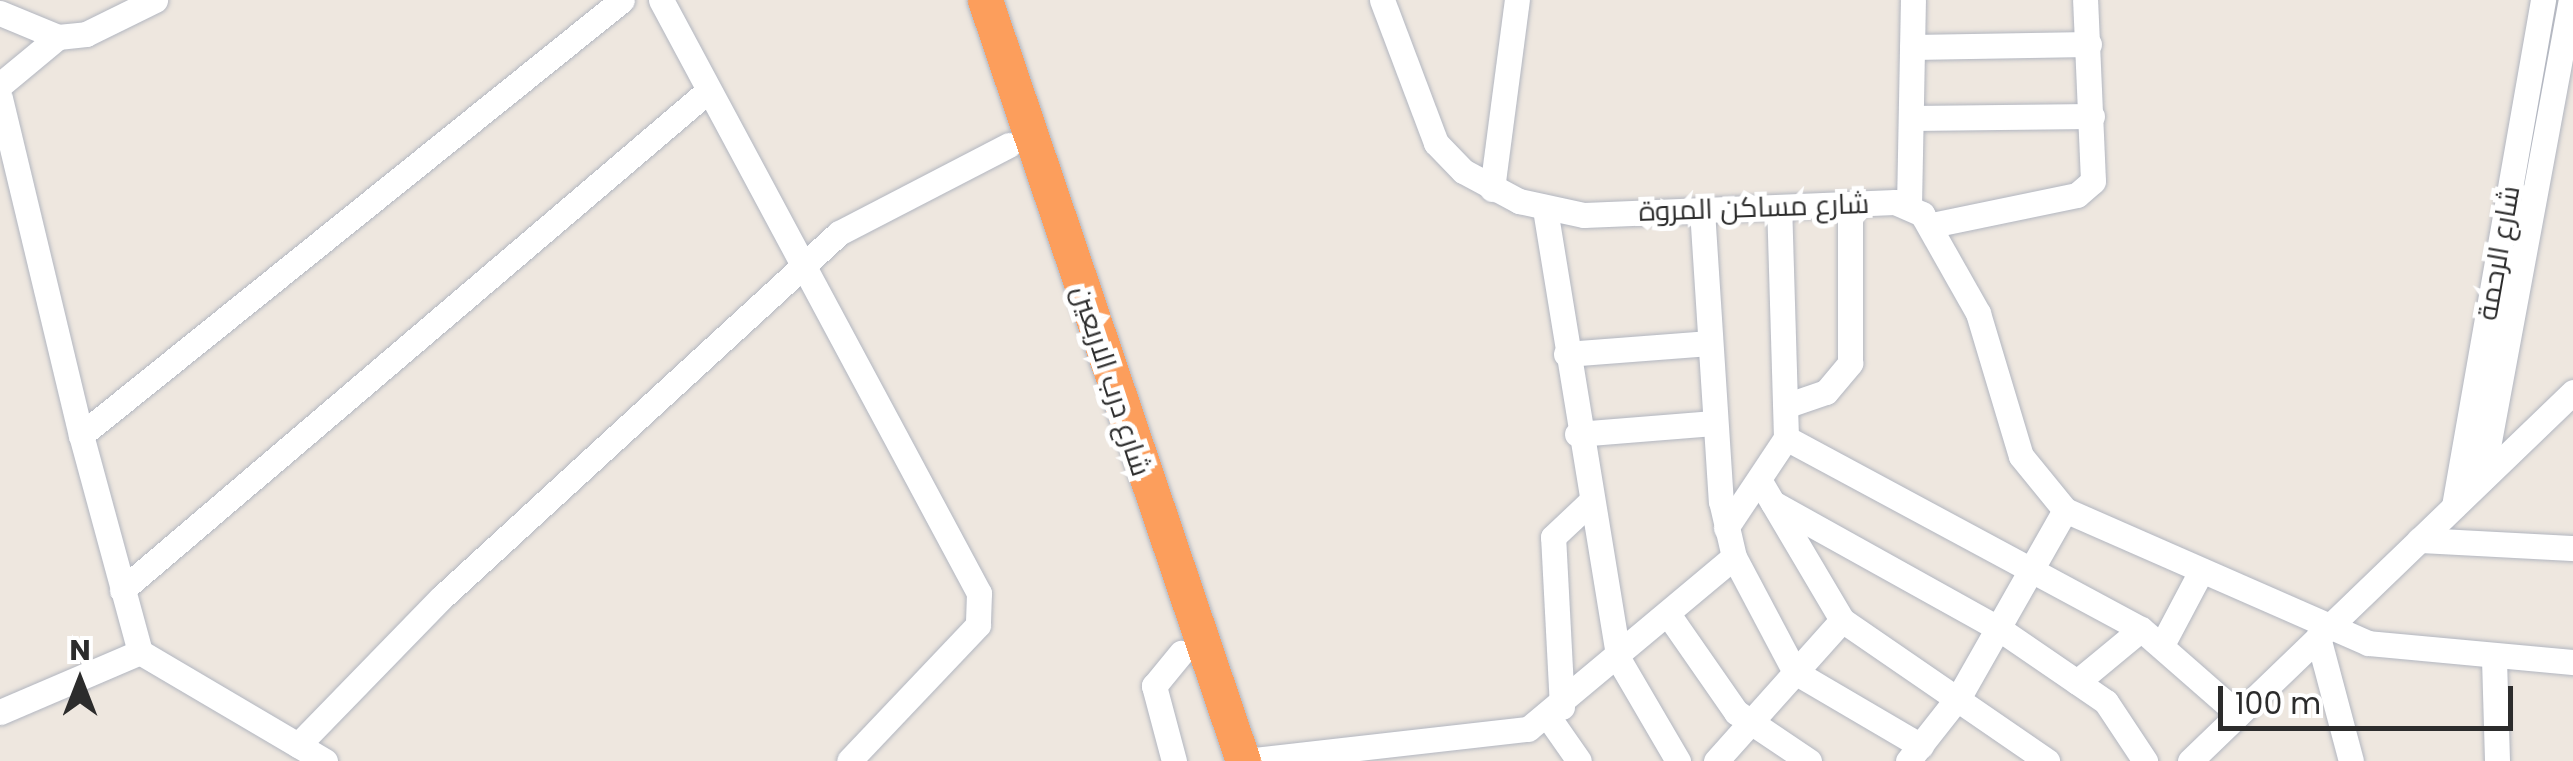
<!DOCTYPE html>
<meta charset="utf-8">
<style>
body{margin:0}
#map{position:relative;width:2573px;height:761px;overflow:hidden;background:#eee7df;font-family:Poppins,Cairo,sans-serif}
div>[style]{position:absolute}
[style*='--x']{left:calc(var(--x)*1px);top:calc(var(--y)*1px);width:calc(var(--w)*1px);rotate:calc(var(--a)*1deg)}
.roads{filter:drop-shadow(0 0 2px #b2b6c0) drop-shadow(0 0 2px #b2b6c0)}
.minor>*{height:25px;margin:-12.5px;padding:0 12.5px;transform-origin:12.5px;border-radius:12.5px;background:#fff}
.highway>*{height:35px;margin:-17.5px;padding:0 17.5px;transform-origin:17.5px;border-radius:17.5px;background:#fc9e5c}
span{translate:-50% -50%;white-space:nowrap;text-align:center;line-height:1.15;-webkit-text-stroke:10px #fff;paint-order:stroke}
.street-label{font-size:28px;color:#2c2c2c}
.north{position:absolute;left:30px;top:631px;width:100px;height:100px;-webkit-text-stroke:8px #fff;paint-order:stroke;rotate:0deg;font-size:28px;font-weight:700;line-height:40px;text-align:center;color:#2c2c2c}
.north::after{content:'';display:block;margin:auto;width:35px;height:45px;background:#2c2c2c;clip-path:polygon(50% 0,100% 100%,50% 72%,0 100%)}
.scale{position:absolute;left:2218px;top:686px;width:295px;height:45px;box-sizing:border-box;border:5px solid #2c2c2c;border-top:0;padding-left:12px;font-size:30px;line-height:35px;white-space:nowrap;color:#2c2c2c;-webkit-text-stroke:8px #fff;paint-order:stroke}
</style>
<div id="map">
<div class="roads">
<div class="minor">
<div style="--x:661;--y:0;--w:673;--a:61.8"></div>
<div style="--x:979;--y:593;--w:32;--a:92"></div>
<div style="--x:978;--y:625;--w:187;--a:133.5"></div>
<div style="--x:1382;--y:0;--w:153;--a:69.3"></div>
<div style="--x:1436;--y:143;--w:39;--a:46"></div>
<div style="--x:1463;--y:171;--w:64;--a:28.2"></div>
<div style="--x:1519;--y:201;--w:66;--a:12.2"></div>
<div style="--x:1584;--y:215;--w:311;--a:-2.4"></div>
<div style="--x:1895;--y:202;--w:30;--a:24"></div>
<div style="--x:1922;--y:214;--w:114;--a:60.5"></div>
<div style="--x:1978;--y:313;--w:149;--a:73.3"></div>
<div style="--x:2021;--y:456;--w:70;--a:50.8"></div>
<div style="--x:2065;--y:510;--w:331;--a:23.7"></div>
<div style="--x:2368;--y:643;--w:206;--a:5.3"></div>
<div style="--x:0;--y:13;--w:63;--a:22.5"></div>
<div style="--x:58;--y:37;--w:28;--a:-6"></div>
<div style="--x:86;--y:34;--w:77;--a:-26.2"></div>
<div style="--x:1912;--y:47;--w:177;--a:-1"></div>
<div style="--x:0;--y:85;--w:75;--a:-39.6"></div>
<div style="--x:0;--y:98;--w:347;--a:76.5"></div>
<div style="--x:1911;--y:118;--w:181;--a:-0.6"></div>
<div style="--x:1492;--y:189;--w:191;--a:-82.5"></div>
<div style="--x:1909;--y:206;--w:206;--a:-88.9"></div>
<div style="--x:1545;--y:209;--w:457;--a:80.7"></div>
<div style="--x:1619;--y:660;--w:117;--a:59.7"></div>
<div style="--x:1702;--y:210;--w:292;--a:86.3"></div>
<div style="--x:1721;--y:501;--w:57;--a:76.9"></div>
<div style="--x:1734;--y:557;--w:130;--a:62.1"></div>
<div style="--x:1795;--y:672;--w:146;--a:30.4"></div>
<div style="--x:1932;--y:225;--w:148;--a:-11.7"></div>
<div style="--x:2077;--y:195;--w:21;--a:-41"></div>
<div style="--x:2093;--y:181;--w:181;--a:-92.5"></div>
<div style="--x:1566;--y:354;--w:144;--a:-4.4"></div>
<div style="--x:1788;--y:405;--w:40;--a:-18.9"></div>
<div style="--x:1826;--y:392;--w:38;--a:-50"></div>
<div style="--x:1850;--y:363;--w:159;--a:-90"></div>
<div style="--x:1577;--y:434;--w:137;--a:-4.6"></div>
<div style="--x:1786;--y:438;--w:403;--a:28.3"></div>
<div style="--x:2141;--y:629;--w:129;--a:41.2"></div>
<div style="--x:2482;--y:479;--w:487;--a:-79.5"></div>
<div style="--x:1761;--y:483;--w:159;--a:59.4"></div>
<div style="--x:1842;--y:620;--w:249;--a:34.5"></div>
<div style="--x:1773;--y:503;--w:261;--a:29.1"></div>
<div style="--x:2001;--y:630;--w:127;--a:34.4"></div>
<div style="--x:2106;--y:702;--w:71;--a:56.5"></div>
<div style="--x:2454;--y:506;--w:514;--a:-80.02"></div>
<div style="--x:1726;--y:528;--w:108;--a:-56.3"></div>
<div style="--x:1786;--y:438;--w:231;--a:-91.7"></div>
<div style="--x:2419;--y:540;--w:154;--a:3"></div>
<div style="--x:122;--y:590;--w:770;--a:-40.42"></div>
<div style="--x:1670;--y:617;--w:116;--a:55.2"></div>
<div style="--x:1736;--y:712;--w:88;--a:33.9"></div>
<div style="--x:2318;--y:637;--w:128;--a:75.1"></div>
<div style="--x:2163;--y:643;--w:79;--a:-62.1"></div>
<div style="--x:2494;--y:659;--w:102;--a:88.3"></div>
<div style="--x:2077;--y:682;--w:83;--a:-39.6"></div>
<div style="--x:1562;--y:707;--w:170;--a:-93"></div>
<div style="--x:1553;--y:537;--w:48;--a:-43.3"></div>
<div style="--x:0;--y:712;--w:152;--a:-23.2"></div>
<div style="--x:1549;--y:718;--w:52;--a:55.1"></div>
<div style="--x:298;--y:745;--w:205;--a:-45.8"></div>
<div style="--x:441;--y:598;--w:540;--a:-42.52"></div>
<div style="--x:839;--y:233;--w:191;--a:-27.4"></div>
<div style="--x:325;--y:761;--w:215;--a:-149.5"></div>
<div style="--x:140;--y:652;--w:225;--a:-105.2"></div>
<div style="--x:81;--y:435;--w:694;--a:-38.8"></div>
<div style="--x:1174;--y:761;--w:78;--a:-104.9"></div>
<div style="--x:1154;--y:686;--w:43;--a:-50.7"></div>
<div style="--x:1245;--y:761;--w:285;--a:-6.5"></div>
<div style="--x:1528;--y:729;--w:268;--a:-39.9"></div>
<div style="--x:1716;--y:761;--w:189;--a:-48.2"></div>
<div style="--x:1908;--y:761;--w:84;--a:-51.8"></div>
<div style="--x:1960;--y:695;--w:213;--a:-60.4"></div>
<div style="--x:2190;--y:761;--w:532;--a:-43.93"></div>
</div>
<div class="highway">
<div style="--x:985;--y:0;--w:804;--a:71.27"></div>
</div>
</div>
<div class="street-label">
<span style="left:1754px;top:208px;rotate:-2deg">شارع مساكن المروة</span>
<span style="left:2499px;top:253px;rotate:-80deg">شارع الرحمة</span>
<span style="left:1111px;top:381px;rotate:72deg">شارع درب الاربعين</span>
</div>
<div class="north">N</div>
<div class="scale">100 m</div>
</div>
